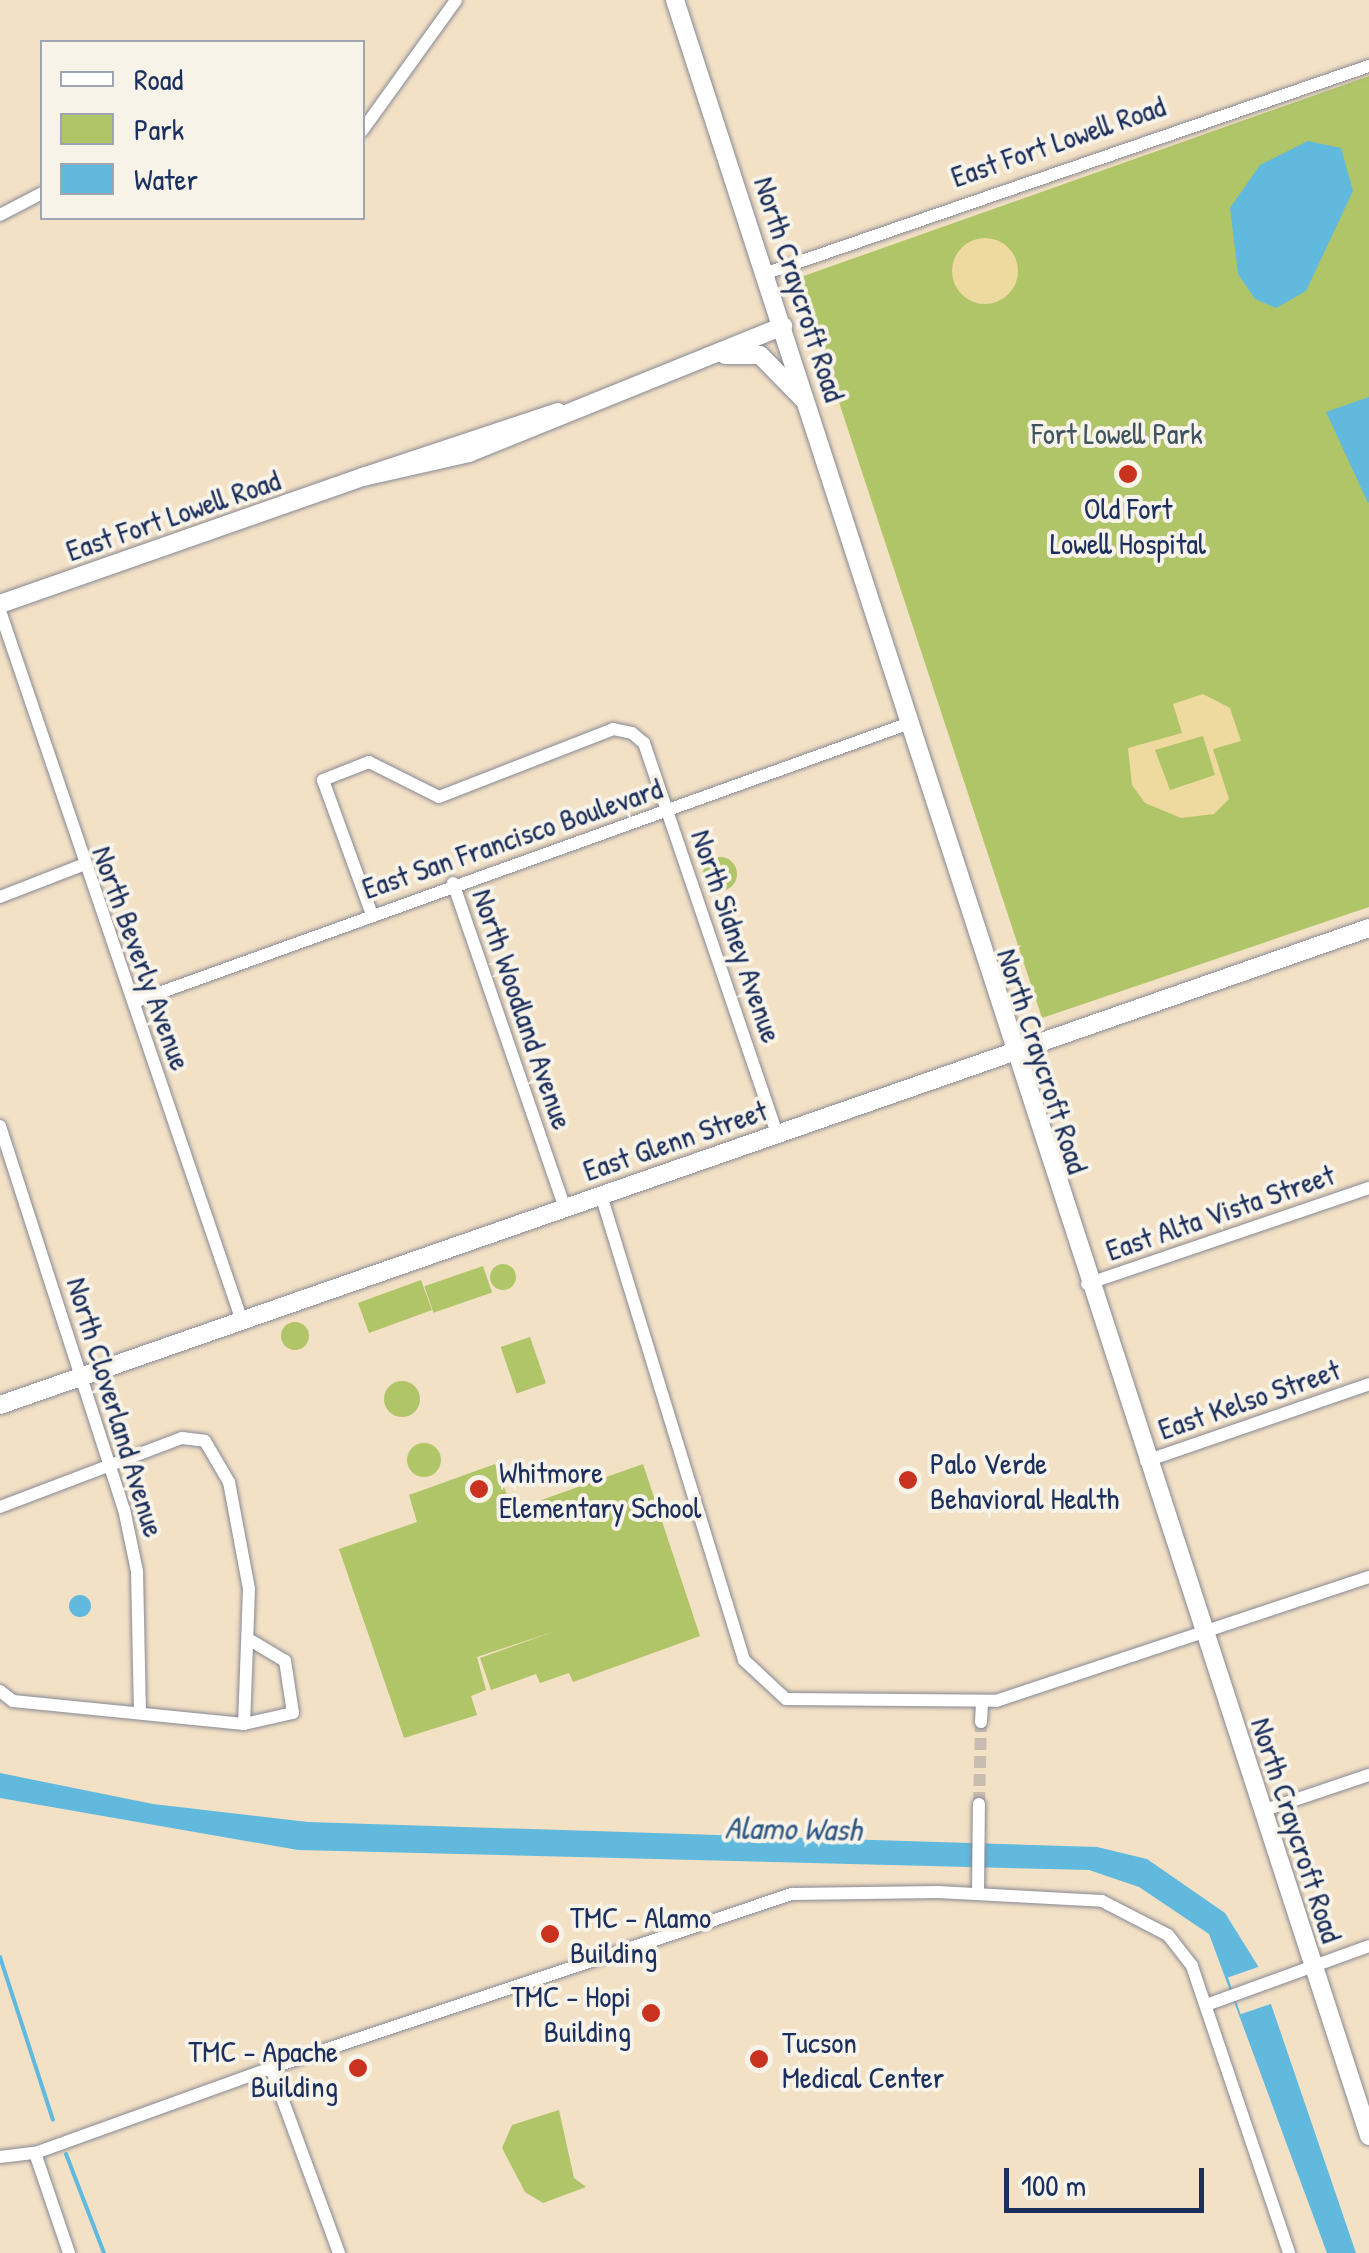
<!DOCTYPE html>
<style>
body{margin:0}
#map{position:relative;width:1369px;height:2253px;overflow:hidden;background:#f3e1c6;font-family:"Patrick Hand",sans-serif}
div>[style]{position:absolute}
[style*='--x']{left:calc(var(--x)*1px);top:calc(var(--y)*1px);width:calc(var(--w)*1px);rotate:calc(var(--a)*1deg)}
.green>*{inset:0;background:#b0c468;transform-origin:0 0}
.round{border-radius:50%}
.sand>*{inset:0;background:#eeda9e}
.water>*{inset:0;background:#61b9de}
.pier>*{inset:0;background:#f3e1c6;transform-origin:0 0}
.stream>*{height:4px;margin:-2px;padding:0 2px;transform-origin:2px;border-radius:2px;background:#61b9de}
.street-tunnel>*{height:12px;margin-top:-6px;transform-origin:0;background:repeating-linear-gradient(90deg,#c8bdb1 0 12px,transparent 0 18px)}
.roads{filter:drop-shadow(0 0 2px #878892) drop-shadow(0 0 2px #878892)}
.street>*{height:12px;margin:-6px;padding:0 6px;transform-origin:6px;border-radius:6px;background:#fff}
.secondary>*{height:18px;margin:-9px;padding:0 9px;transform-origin:9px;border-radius:9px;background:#fff}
.dots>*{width:28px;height:28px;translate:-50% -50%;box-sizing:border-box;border:5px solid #f7f3e8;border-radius:50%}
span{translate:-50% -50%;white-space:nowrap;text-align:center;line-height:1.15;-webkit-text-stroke:8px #f7f3e8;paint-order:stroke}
.street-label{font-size:30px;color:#1b2f5e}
.park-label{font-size:30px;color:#405460}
.poi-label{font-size:30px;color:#1b2f5e}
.left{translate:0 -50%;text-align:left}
.right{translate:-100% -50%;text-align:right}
.water-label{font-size:32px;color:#305884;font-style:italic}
.legend{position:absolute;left:40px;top:40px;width:325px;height:180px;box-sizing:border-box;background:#f7f3e8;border:2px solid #9fa5b1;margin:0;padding:12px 18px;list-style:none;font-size:30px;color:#1b2f5e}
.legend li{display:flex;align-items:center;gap:20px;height:50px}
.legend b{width:50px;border:2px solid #9fa5b1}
.scale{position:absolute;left:1004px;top:2168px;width:200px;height:45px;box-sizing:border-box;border:5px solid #1b2f5e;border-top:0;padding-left:12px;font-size:30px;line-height:35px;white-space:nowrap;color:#1b2f5e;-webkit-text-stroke:8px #f7f3e8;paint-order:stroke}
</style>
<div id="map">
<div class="green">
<div style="clip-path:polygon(1369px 76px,1369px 907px,1042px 1018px,798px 278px)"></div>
<div class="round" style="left:703px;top:857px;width:34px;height:34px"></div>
<div class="round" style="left:490px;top:1264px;width:26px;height:26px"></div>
<div style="left:483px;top:1266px;width:28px;height:62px;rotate:71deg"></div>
<div style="left:421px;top:1280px;width:32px;height:67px;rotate:70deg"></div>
<div class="round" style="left:281px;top:1322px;width:28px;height:28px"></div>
<div style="left:530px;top:1337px;width:49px;height:31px;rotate:71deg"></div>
<div class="round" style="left:384px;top:1381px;width:36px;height:36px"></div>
<div class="round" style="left:407px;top:1443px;width:34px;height:34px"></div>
<div style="clip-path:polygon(495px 1464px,513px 1510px,643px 1464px,700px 1636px,573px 1682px,569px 1673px,540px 1683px,536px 1674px,491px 1690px,480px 1658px,555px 1631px,477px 1657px,486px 1690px,471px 1696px,477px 1715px,404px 1738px,339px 1549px,417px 1522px,409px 1495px)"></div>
<div style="clip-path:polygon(559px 2110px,574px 2178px,586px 2187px,543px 2203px,525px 2192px,502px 2148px,512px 2125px)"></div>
</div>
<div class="sand">
<div class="round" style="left:952px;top:238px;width:66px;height:66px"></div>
<div style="clip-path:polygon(evenodd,1203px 694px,1230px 708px,1241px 741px,1213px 749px,1229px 799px,1214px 814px,1181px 818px,1145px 803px,1132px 785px,1128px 748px,1182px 733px,1173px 704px,1203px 694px,1203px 736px,1215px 775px,1170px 790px,1155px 750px,1203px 736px)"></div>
</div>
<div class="water">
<div style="clip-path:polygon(1308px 141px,1341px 148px,1353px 191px,1306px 291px,1276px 308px,1255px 299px,1238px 274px,1230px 208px,1260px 165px)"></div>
<div style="clip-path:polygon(1369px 397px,1369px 502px,1368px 503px,1326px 412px)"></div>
<div class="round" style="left:69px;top:1595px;width:22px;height:22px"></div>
<div style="clip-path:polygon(0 1773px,153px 1804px,308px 1822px,1097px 1847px,1147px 1859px,1225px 1913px,1258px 1966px,1356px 2253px,1327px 2253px,1209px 1934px,1139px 1887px,1089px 1870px,298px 1850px,0 1798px)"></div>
</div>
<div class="pier">
<div style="left:1261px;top:1966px;width:39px;height:35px;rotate:71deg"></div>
</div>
<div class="stream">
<div style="--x:0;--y:1957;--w:171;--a:72"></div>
<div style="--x:66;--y:2154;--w:106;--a:69"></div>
</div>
<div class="street-tunnel">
<div style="--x:979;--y:1804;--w:82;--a:-88.6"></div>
</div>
<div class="roads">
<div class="street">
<div style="--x:362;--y:131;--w:161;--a:-54.3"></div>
<div style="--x:0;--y:215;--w:47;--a:-27.6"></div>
<div style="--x:767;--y:273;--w:637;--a:-18.98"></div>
<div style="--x:0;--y:611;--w:750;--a:71.18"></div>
<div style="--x:453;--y:883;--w:344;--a:71"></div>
<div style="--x:0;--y:897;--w:86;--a:-21.2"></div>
<div style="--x:371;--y:912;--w:140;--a:-110"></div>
<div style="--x:323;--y:780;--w:49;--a:-21.4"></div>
<div style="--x:369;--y:762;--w:78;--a:26.6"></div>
<div style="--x:439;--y:797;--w:187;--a:-21.3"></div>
<div style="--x:613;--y:729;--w:19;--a:12"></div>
<div style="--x:632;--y:733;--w:16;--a:40"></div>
<div style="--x:644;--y:743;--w:413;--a:71.2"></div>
<div style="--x:134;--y:1002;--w:821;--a:-19.78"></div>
<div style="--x:0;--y:1126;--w:403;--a:72.1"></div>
<div style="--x:124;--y:1509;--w:63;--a:78.2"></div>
<div style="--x:137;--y:1571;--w:139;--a:88.8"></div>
<div style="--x:601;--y:1195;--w:486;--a:72.9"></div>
<div style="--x:744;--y:1660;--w:57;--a:42.9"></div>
<div style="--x:786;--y:1699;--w:210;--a:0.5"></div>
<div style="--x:996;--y:1701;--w:393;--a:-18.4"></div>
<div style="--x:1087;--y:1284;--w:298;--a:-18.8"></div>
<div style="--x:1146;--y:1461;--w:236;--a:-19"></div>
<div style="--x:0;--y:1507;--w:195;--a:-20.8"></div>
<div style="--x:182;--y:1438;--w:23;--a:7"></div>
<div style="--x:205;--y:1441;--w:48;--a:59.7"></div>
<div style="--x:229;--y:1482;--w:109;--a:79.4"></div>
<div style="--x:249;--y:1589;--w:135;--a:92.1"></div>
<div style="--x:0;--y:1691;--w:16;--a:38"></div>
<div style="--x:13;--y:1701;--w:232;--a:5.7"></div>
<div style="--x:244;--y:1724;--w:50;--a:-12.7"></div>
<div style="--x:293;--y:1713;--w:53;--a:-98.7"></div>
<div style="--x:285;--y:1661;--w:39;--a:-149"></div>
<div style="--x:981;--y:1722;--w:20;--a:-87"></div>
<div style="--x:1262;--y:1811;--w:113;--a:-18.6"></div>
<div style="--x:978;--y:1893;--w:89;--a:-89.4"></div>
<div style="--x:1206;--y:2005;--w:173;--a:-19.9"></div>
<div style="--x:35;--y:2153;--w:106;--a:71.2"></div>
<div style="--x:0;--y:2157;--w:35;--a:-7"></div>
<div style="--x:35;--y:2153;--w:251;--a:-19.8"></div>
<div style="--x:339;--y:2253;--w:197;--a:-110.2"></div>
<div style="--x:271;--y:2068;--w:549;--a:-18.47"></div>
<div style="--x:792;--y:1894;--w:146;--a:-0.8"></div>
<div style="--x:938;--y:1892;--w:164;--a:3.1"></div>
<div style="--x:1102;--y:1901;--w:74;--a:27.3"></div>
<div style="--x:1168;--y:1935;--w:39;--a:52"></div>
<div style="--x:1192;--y:1966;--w:303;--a:71.3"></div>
</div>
<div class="secondary">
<div style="--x:675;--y:0;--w:2246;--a:72"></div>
<div style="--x:725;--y:355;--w:35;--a:0"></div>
<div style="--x:760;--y:355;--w:63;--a:45.6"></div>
<div style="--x:558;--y:412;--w:206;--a:161.6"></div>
<div style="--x:363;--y:477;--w:109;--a:-12.8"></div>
<div style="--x:469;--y:453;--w:339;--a:-22"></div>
<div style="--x:0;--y:604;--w:385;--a:-19.3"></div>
<div style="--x:0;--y:1405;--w:1450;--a:-19.21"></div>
</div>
</div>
<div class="dots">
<div style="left:1128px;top:474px;background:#c8321e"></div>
<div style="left:908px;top:1480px;background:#c8321e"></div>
<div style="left:479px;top:1489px;background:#c8321e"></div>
<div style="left:550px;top:1934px;background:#c8321e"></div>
<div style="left:651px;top:2013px;background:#c8321e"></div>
<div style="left:759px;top:2059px;background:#c8321e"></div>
<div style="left:358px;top:2068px;background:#c8321e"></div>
</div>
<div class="street-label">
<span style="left:1058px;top:141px;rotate:-19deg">East Fort Lowell Road</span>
<span style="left:800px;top:289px;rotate:72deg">North Craycroft Road</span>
<span style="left:173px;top:515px;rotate:-19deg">East Fort Lowell Road</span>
<span style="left:512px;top:838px;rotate:-19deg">East San Francisco Boulevard</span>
<span style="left:737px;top:936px;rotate:71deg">North Sidney Avenue</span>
<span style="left:142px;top:958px;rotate:70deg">North Beverly Avenue</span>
<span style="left:523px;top:1009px;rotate:71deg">North Woodland Avenue</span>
<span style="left:1043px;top:1061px;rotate:72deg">North Craycroft Road</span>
<span style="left:675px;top:1140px;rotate:-19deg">East Glenn Street</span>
<span style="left:1220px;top:1212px;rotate:-19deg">East Alta Vista Street</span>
<span style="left:1249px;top:1399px;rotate:-19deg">East Kelso Street</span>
<span style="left:116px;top:1407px;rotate:73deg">North Cloverland Avenue</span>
<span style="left:1297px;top:1830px;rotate:72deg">North Craycroft Road</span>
</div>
<div class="park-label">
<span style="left:1117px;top:433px">Fort Lowell Park</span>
</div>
<div class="poi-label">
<span style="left:1128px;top:525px">Old Fort<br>Lowell Hospital</span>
<span class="left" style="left:930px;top:1480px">Palo Verde<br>Behavioral Health</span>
<span class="left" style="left:499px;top:1489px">Whitmore<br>Elementary School</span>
<span class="left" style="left:570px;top:1934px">TMC - Alamo<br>Building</span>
<span class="right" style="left:631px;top:2013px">TMC - Hopi<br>Building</span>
<span class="left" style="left:782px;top:2059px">Tucson<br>Medical Center</span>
<span class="right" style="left:338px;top:2068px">TMC - Apache<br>Building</span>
</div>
<div class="water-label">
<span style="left:793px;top:1829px;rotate:1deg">Alamo Wash</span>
</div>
<ul class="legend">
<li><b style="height:12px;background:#fff"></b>Road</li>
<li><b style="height:28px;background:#b0c468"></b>Park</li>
<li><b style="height:28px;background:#61b9de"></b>Water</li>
</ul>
<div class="scale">100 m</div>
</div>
